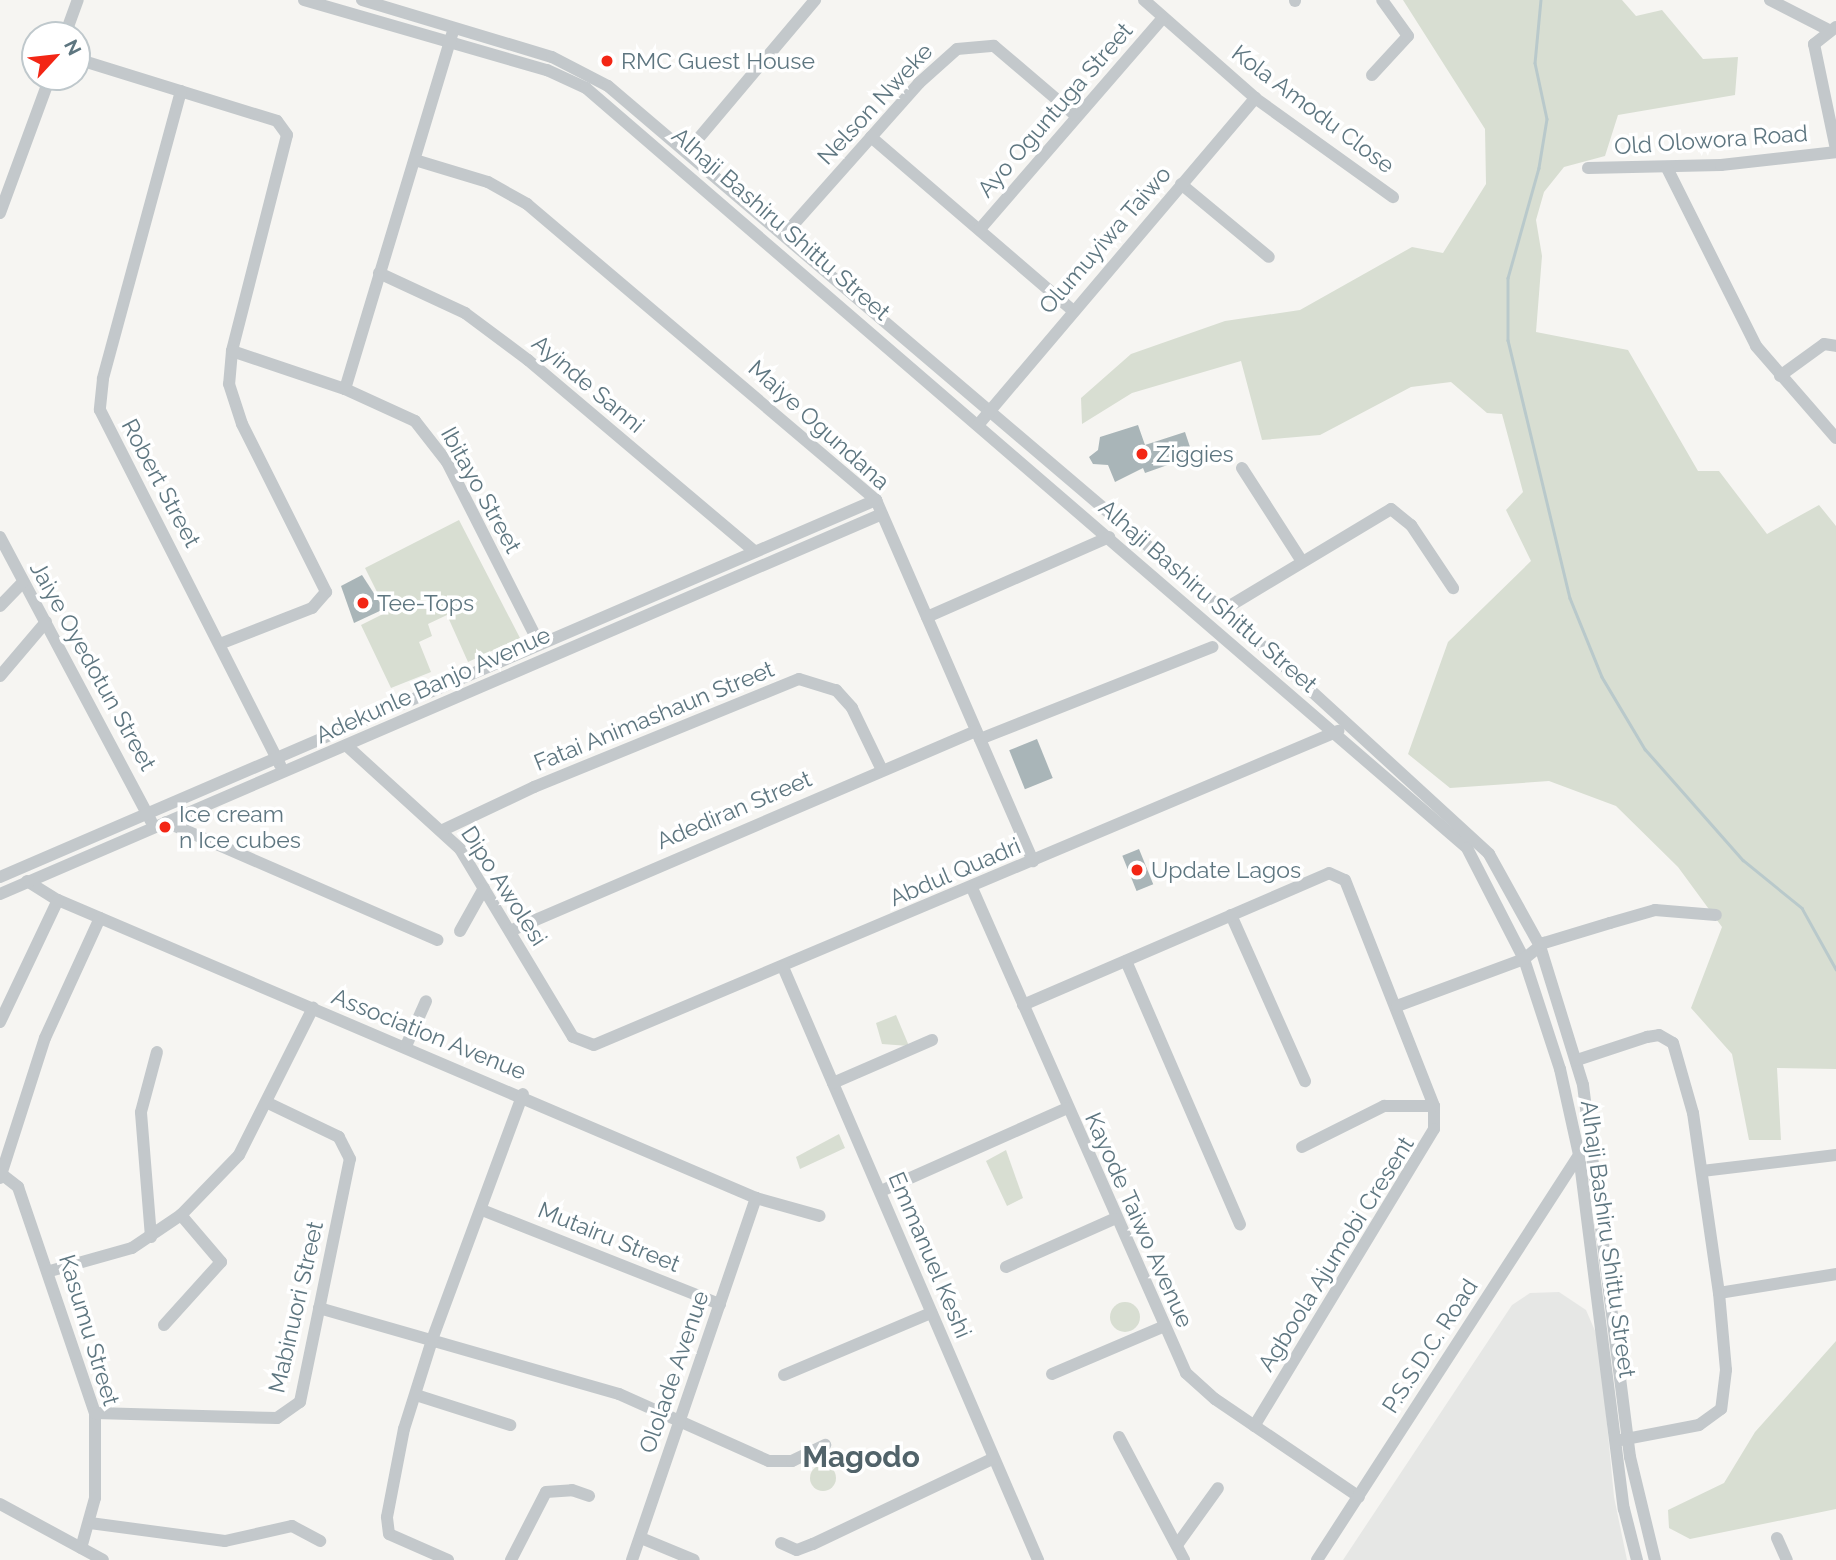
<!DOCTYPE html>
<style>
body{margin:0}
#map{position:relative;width:1836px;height:1560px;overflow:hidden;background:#f6f5f2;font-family:Raleway,sans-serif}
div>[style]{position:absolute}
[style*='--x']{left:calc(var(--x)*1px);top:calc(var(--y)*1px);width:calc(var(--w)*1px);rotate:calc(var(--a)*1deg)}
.built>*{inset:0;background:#e6e7e5}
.green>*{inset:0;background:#d8ded2}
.round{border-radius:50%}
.stream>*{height:2.5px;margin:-1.25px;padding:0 1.25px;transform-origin:1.25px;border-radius:1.25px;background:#b9c9cb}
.building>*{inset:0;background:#a9b5b8;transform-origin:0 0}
.minor>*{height:12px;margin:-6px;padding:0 6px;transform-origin:6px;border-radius:6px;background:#c3c8cb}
.dots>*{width:19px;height:19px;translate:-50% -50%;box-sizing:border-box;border:4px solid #fff;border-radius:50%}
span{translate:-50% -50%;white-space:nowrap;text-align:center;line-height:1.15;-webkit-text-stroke:7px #fff;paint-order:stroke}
.poi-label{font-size:23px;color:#5e7680}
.left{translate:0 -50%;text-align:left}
.street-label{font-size:23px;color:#5e7680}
.district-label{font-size:30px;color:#51636a;font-weight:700}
.north{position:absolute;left:21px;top:21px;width:70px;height:70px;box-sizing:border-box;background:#fff;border:2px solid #bfc8cc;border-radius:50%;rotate:63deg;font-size:19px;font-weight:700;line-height:28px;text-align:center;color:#5e7680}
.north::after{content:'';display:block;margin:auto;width:24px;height:32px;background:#f32615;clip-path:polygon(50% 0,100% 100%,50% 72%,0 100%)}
</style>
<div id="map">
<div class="built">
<div style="clip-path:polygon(1559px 1292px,1586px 1310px,1599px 1340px,1614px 1497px,1627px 1560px,1343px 1560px,1512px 1305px,1530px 1293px)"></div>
</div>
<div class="green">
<div style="clip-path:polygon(1403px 0,1622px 0,1636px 16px,1662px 10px,1703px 59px,1738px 57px,1735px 95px,1618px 115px,1605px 156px,1564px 167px,1544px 192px,1536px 220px,1542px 256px,1536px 332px,1628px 350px,1698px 471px,1719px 471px,1767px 534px,1819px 505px,1836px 526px,1836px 1069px,1777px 1068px,1781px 1140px,1749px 1140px,1732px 1054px,1691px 1008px,1722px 927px,1678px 867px,1616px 806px,1549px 781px,1450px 788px,1408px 754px,1448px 642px,1531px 561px,1506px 510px,1523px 492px,1502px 414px,1487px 413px,1451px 382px,1411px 387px,1320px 435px,1262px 440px,1241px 361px,1132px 393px,1082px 424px,1081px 398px,1131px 354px,1225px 321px,1300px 310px,1412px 247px,1443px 253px,1486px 184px,1485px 129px)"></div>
<div style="clip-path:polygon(459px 520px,520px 638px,468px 662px,447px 615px,428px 624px,432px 636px,419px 642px,431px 672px,391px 688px,361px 625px,387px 612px,365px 568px)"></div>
<div style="clip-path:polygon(896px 1015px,909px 1046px,882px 1044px,876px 1023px)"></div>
<div style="clip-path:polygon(839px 1134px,845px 1148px,800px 1169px,796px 1157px)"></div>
<div style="clip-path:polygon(1006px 1150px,1023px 1198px,1007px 1206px,986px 1161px)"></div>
<div class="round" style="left:1110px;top:1302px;width:30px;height:30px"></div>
<div style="clip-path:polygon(1836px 1341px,1836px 1509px,1690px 1539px,1669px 1528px,1668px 1510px,1724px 1483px,1755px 1432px)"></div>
<div class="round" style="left:810px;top:1465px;width:26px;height:26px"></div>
</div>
<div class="stream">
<div style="--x:1541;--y:0;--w:63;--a:95.4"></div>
<div style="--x:1535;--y:63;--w:57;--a:77.9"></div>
<div style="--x:1547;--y:119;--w:50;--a:99.3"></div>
<div style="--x:1539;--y:168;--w:114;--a:105.7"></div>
<div style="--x:1508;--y:278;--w:62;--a:90"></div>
<div style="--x:1508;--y:340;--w:265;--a:76.5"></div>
<div style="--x:1570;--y:598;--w:85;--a:67.9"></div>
<div style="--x:1602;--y:677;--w:84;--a:59.2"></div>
<div style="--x:1645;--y:749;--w:148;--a:48.6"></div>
<div style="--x:1743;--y:860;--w:76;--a:39.1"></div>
<div style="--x:1802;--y:908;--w:70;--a:60.9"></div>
</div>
<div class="building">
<div style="clip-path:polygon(1138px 425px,1145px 445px,1185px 432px,1193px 456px,1145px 473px,1143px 468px,1115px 482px,1108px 465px,1093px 464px,1089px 457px,1098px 450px,1100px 437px)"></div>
<div style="clip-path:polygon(362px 575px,384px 609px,354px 623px,341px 586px)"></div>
<div style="left:1037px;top:739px;width:42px;height:30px;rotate:68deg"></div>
<div style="left:1139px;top:849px;width:38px;height:18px;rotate:68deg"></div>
</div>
<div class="minor">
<div style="--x:304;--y:0;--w:253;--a:16.1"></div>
<div style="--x:547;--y:70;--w:43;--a:24.8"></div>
<div style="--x:586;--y:88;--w:1164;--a:40.78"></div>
<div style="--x:1467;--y:848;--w:125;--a:62.8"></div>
<div style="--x:1524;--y:959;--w:116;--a:71.9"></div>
<div style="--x:1560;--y:1069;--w:88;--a:77.5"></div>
<div style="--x:1579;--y:1155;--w:357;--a:82.8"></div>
<div style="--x:1624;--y:1509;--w:53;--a:75.7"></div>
<div style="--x:362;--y:0;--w:198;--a:16.7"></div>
<div style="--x:552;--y:57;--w:63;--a:27.4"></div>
<div style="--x:608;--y:86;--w:808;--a:40.43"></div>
<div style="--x:1223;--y:610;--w:361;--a:42.5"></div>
<div style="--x:1489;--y:854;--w:105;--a:61"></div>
<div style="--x:1540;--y:946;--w:145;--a:72.8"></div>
<div style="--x:1583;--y:1085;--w:375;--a:82.8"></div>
<div style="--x:1630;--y:1457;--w:106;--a:76.4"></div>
<div style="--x:1144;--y:0;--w:148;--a:41.4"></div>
<div style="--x:1255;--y:98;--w:170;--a:35.7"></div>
<div style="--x:1770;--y:0;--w:64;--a:27"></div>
<div style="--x:1295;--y:1;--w:1;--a:-90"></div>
<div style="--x:1836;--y:27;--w:28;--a:142"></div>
<div style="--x:1814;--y:44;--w:107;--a:78.2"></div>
<div style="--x:65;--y:35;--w:37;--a:-70"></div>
<div style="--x:77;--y:59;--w:209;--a:17.2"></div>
<div style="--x:277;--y:121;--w:17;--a:54"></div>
<div style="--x:287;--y:135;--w:223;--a:104.3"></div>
<div style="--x:232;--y:351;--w:33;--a:95"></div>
<div style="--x:229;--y:384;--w:42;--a:72"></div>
<div style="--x:242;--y:424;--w:188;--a:63.4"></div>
<div style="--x:326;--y:592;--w:21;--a:131"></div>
<div style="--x:312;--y:608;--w:97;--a:158.7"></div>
<div style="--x:1372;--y:75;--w:53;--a:-47.3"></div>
<div style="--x:1408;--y:36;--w:44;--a:-125.8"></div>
<div style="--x:181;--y:91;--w:298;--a:105.2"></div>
<div style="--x:103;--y:379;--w:31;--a:96"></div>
<div style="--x:100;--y:410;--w:398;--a:63.1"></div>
<div style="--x:871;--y:137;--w:265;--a:40.7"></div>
<div style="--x:687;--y:152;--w:199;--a:-49.9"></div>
<div style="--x:415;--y:160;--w:76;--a:16.8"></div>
<div style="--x:488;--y:182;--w:45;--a:29.4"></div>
<div style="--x:527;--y:204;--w:458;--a:40.3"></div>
<div style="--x:876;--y:500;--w:394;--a:66.5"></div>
<div style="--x:1588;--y:168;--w:133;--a:-1.3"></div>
<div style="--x:1721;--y:165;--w:116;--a:-6.4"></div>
<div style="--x:1667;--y:168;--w:199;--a:63.4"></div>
<div style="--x:1756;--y:346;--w:122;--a:49"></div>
<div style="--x:1181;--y:184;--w:114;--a:39.7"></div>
<div style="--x:0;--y:213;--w:145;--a:-69.8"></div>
<div style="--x:980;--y:229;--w:278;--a:-49.1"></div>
<div style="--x:785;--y:234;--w:202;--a:-48.4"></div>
<div style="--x:919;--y:83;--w:51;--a:-41.8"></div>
<div style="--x:957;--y:49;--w:37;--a:-5"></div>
<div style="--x:994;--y:46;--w:106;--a:40.4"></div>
<div style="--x:379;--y:273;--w:95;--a:24.9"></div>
<div style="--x:465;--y:313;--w:79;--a:36.7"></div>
<div style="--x:528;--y:360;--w:297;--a:40.2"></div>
<div style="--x:232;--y:351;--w:119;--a:18.6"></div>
<div style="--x:345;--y:389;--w:77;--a:24.6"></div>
<div style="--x:415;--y:421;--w:52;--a:52"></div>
<div style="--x:447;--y:462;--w:203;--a:63.1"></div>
<div style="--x:1780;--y:376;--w:54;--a:-36"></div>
<div style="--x:1824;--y:344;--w:12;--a:9"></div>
<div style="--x:345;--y:389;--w:371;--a:-73.2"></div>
<div style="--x:978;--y:425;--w:429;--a:-49.7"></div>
<div style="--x:1242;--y:468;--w:109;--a:57.3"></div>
<div style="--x:0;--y:537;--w:322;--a:62"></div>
<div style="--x:0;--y:606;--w:33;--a:-46"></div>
<div style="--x:1223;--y:610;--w:196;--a:-31"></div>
<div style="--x:1391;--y:509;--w:26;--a:39"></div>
<div style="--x:1411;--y:525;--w:76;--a:56.3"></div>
<div style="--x:927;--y:617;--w:199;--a:-23.7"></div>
<div style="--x:0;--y:676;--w:71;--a:-49.6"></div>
<div style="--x:980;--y:739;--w:250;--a:-21.6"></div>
<div style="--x:347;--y:746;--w:153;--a:42.3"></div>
<div style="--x:460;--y:849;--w:219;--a:59"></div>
<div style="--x:573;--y:1037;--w:22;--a:21"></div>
<div style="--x:594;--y:1045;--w:808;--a:-22.88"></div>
<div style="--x:166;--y:822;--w:296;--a:23.5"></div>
<div style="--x:443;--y:830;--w:101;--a:-25.3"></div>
<div style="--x:534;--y:787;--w:286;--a:-22.2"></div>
<div style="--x:799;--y:679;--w:39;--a:17"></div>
<div style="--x:836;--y:690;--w:24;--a:48"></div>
<div style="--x:852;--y:708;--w:69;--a:64.2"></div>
<div style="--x:0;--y:877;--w:954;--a:-23.29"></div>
<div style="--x:27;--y:881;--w:36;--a:32"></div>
<div style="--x:58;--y:900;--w:759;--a:23.12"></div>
<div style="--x:756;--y:1198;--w:66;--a:15.7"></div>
<div style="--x:972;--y:888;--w:530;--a:66.19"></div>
<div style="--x:1186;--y:1373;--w:39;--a:42"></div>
<div style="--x:1215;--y:1399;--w:174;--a:34.2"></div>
<div style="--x:0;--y:894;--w:960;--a:-23.31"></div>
<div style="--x:1231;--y:915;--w:182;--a:66"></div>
<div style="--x:460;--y:931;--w:49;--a:-60.8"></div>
<div style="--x:510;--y:931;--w:507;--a:-23.23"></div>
<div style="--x:1126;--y:961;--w:287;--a:66.6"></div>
<div style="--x:783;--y:967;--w:646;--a:66.73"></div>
<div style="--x:1023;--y:1005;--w:333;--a:-23.3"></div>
<div style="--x:1329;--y:873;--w:17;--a:24"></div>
<div style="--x:1345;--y:880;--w:243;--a:68.5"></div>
<div style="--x:1434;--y:1106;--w:23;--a:90"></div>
<div style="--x:1434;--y:1129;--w:347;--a:121.2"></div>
<div style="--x:1397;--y:1006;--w:135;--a:-20.3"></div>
<div style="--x:1524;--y:959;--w:26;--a:-39"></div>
<div style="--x:1544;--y:943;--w:69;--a:-16.9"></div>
<div style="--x:1610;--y:923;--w:47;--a:-16.1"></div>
<div style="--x:1655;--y:910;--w:61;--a:4.7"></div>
<div style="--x:0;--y:1022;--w:135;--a:-64.6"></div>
<div style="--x:406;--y:1046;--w:49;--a:-66"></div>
<div style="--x:1577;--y:1060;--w:74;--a:-18.2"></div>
<div style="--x:1647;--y:1037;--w:12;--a:-9"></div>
<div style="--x:1659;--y:1035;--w:16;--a:30"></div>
<div style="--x:1673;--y:1043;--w:73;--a:74.1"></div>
<div style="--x:1693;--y:1113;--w:182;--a:81.8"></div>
<div style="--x:1719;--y:1293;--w:77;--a:84.8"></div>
<div style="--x:1726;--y:1370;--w:39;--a:97"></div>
<div style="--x:1721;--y:1409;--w:27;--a:144"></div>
<div style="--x:1699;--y:1425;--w:79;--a:169.1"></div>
<div style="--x:833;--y:1083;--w:108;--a:-23.5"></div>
<div style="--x:1302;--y:1147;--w:92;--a:-26.6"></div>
<div style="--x:1384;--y:1106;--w:50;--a:0"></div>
<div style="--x:1702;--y:1171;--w:135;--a:-6.8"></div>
<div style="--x:4;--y:1176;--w:18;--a:38"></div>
<div style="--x:18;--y:1187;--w:239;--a:71.2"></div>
<div style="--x:95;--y:1413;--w:85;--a:90"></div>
<div style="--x:95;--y:1498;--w:52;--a:105.6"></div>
<div style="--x:0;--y:1178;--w:147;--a:-72.2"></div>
<div style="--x:45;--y:1038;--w:132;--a:-65.4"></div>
<div style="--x:881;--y:1191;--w:204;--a:-24"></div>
<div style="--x:482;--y:1210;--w:256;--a:21.6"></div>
<div style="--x:151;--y:1237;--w:125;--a:-94.6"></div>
<div style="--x:141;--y:1112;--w:62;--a:-75.1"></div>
<div style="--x:1006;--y:1267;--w:118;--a:-24"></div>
<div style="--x:50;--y:1271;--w:85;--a:-15.7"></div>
<div style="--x:132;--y:1248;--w:59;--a:-34"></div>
<div style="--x:181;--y:1215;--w:83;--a:-46"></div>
<div style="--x:239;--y:1155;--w:165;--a:-63.3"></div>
<div style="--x:1719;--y:1293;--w:119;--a:-9.2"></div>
<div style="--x:319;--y:1308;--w:312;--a:16"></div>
<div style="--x:619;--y:1394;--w:164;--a:24.1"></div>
<div style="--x:769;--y:1461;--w:23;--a:0"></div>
<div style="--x:792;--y:1461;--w:37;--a:-26"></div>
<div style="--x:164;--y:1325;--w:85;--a:-47.9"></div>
<div style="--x:221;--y:1262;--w:62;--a:-130.4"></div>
<div style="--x:1052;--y:1374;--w:120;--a:-23.1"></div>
<div style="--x:784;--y:1375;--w:160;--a:-22.9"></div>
<div style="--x:416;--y:1395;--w:99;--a:17.7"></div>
<div style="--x:95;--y:1413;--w:182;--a:1.6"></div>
<div style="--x:277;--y:1418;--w:28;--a:-35"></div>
<div style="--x:300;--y:1402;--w:248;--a:-78.4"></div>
<div style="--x:350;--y:1159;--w:25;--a:-117"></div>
<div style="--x:339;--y:1137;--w:79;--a:-154.4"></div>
<div style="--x:1119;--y:1437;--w:139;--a:62.1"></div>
<div style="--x:0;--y:1504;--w:117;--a:28.5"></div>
<div style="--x:90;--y:1523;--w:136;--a:7.6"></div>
<div style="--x:225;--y:1541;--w:69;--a:-12.6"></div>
<div style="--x:292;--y:1526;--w:32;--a:28"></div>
<div style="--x:641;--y:1538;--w:57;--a:22.5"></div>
<div style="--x:1777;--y:1538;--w:24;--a:66"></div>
<div style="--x:781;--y:1543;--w:17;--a:24"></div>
<div style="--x:797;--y:1550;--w:17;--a:-21"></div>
<div style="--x:813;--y:1544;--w:200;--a:-25.4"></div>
<div style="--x:1177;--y:1545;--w:70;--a:-54.3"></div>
<div style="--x:448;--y:1560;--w:64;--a:-156.2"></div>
<div style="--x:389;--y:1534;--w:17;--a:-97"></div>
<div style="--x:387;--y:1517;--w:90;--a:-79.1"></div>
<div style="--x:404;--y:1429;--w:96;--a:-72.5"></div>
<div style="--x:433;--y:1337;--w:259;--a:-69.7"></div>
<div style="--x:511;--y:1560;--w:76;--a:-62.8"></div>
<div style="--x:546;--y:1492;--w:26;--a:-4"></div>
<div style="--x:572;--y:1490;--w:18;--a:19"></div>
<div style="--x:632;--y:1560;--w:383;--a:-71.1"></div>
<div style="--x:1317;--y:1560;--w:482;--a:-57.1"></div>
</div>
<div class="dots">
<div style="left:607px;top:61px;background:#f32615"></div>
<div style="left:1142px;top:454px;background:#f32615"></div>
<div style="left:363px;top:603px;background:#f32615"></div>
<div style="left:165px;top:827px;background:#f32615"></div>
<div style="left:1137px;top:870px;background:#f32615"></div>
</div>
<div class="poi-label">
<span class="left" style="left:621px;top:61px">RMC Guest House</span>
<span class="left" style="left:1156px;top:454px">Ziggies</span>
<span class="left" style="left:377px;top:603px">Tee-Tops</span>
<span class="left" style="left:179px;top:827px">Ice cream<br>n Ice cubes</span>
<span class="left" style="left:1151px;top:870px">Update Lagos</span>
</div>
<div class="street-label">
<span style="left:875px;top:104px;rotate:-47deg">Nelson Nweke</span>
<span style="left:1313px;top:109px;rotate:37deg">Kola Amodu Close</span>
<span style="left:1055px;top:110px;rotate:-49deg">Ayo Oguntuga Street</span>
<span style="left:1711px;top:140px;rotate:-4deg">Old Olowora Road</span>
<span style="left:781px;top:224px;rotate:41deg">Alhaji Bashiru Shittu Street</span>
<span style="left:1105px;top:240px;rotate:-49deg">Olumuyiwa Taiwo</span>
<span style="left:588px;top:384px;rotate:40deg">Ayinde Sanni</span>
<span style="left:819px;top:425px;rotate:42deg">Maiye Ogundana</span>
<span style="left:161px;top:483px;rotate:62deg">Robert Street</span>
<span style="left:481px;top:490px;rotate:61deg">Ibitayo Street</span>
<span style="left:1208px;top:596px;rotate:41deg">Alhaji Bashiru Shittu Street</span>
<span style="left:93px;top:666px;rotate:61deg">Jaiye Oyedotun Street</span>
<span style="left:433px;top:685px;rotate:-24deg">Adekunle Banjo Avenue</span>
<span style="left:654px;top:716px;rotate:-22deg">Fatai Animashaun Street</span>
<span style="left:734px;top:810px;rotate:-23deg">Adediran Street</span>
<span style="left:955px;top:872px;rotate:-23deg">Abdul Quadri</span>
<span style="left:504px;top:886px;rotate:57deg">Dipo Awolesi</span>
<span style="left:429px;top:1034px;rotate:22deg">Association Avenue</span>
<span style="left:1139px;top:1220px;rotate:66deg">Kayode Taiwo Avenue</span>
<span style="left:609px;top:1237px;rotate:22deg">Mutairu Street</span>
<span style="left:1608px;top:1239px;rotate:82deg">Alhaji Bashiru Shittu Street</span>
<span style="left:1336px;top:1254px;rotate:-58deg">Agboola Ajumobi Cresent</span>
<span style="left:930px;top:1255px;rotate:67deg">Emmanuel Keshi</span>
<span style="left:296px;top:1307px;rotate:-77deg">Mabinuori Street</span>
<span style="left:89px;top:1330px;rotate:73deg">Kasumu Street</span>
<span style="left:1430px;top:1346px;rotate:-57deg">P.S.S.D.C. Road</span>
<span style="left:674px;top:1372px;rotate:-71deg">Ololade Avenue</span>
</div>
<div class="district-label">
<span style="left:861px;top:1457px">Magodo</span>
</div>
<div class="north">N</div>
</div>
